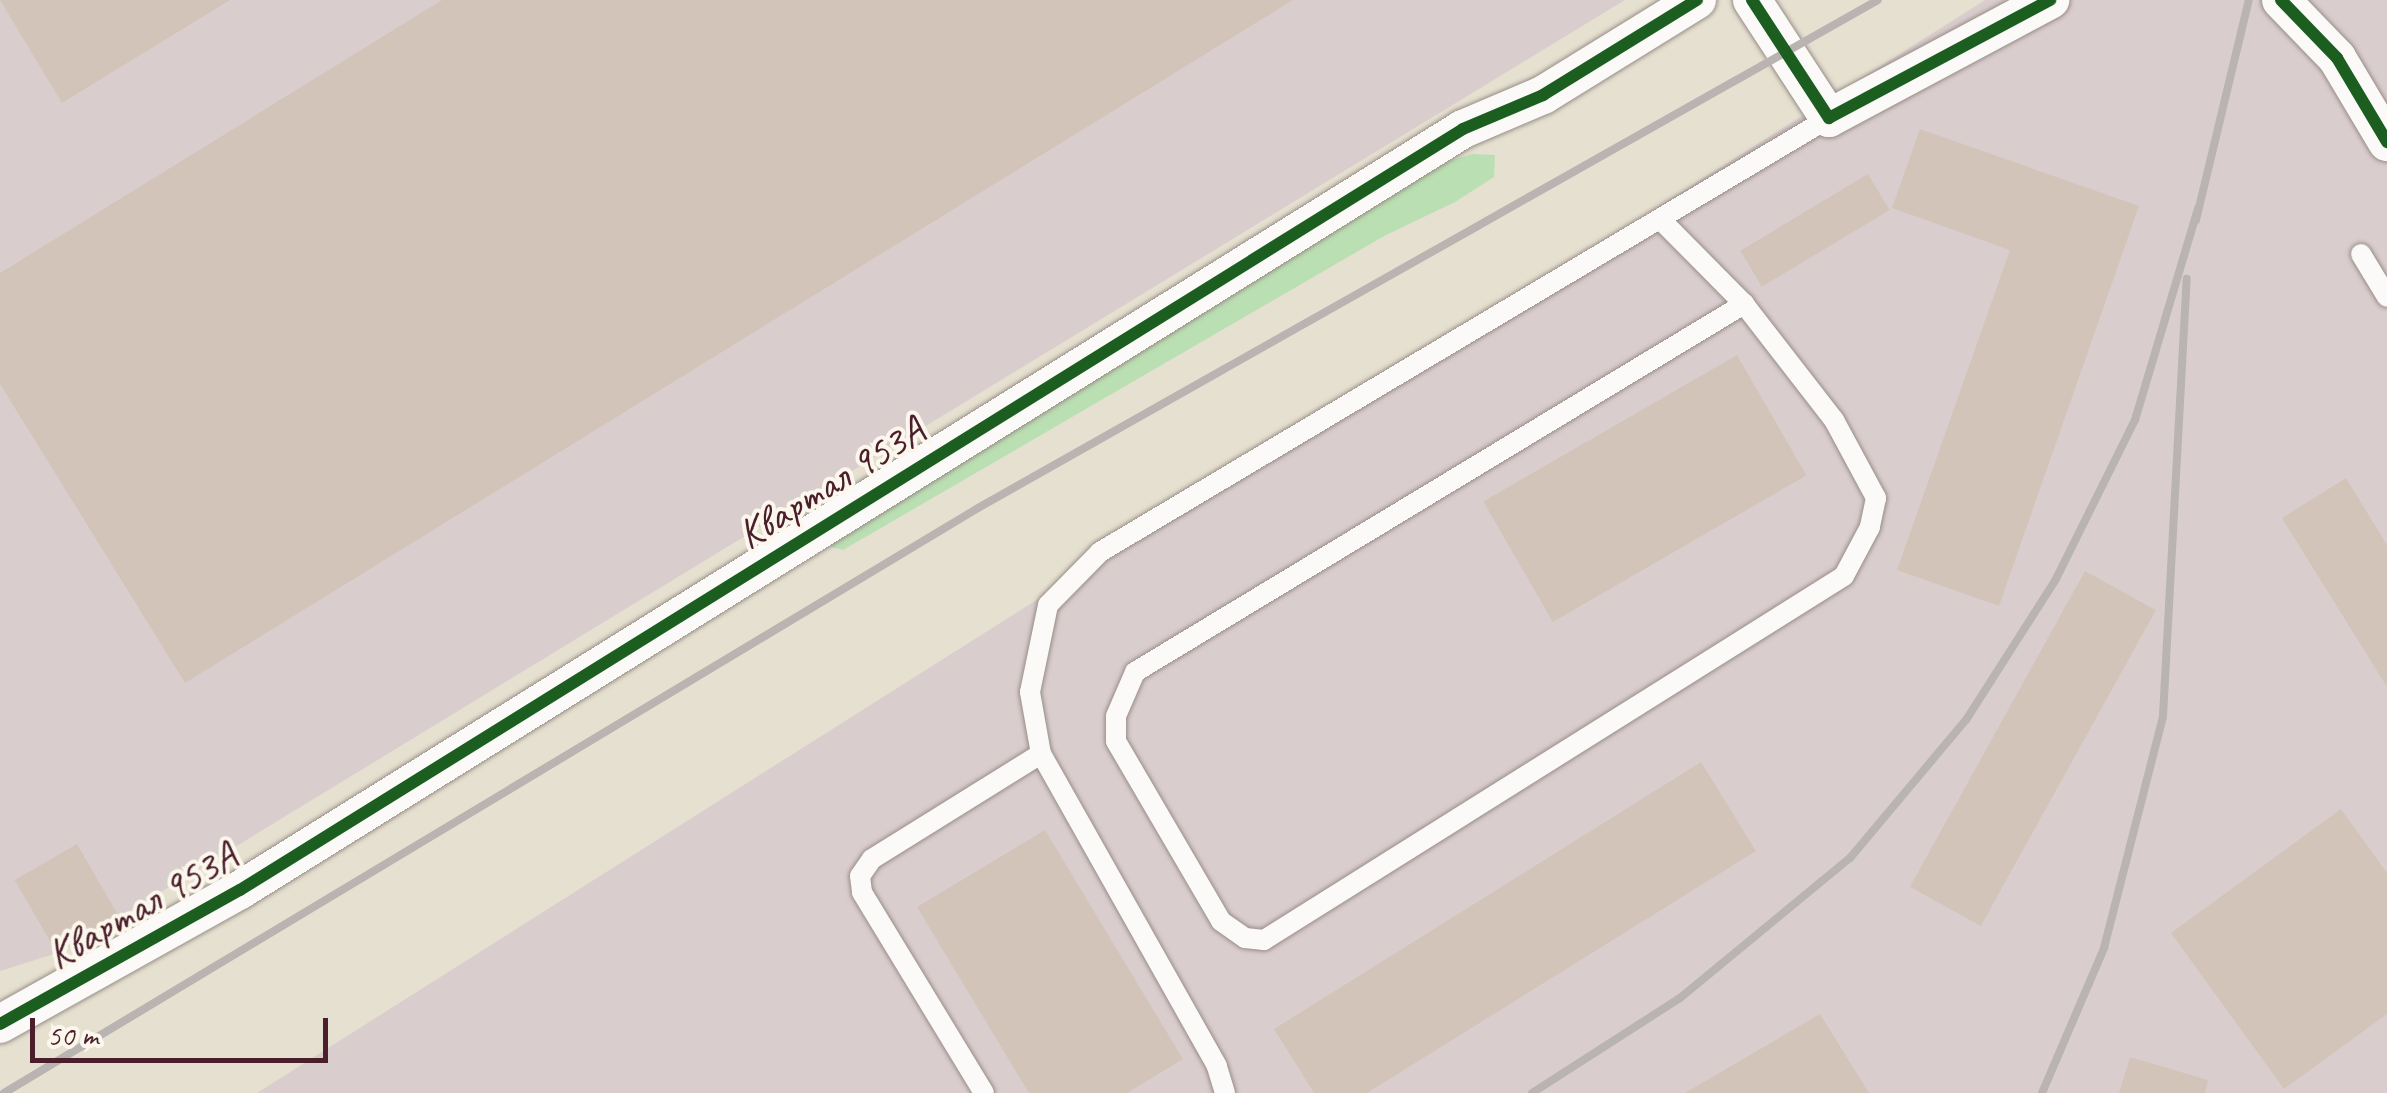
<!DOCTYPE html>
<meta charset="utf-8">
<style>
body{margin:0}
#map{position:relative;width:2387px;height:1093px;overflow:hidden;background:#e6e0d0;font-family:Caveat,sans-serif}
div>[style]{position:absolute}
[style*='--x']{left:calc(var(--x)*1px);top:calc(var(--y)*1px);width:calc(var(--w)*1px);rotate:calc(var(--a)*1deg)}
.industrial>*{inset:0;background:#dacdce}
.green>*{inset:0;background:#badfb2}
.building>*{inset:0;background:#d3c4ba;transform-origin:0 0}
.roads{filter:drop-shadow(0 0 2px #978d87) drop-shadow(0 0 2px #978d87)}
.lane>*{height:20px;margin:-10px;padding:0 10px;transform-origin:10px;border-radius:10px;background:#fbfaf8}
.street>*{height:38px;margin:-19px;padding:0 19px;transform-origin:19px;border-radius:19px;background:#fbfaf8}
.rail>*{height:8px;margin:-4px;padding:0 4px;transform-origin:4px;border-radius:4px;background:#b9b3b2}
.cycleway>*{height:12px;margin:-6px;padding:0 6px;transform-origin:6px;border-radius:6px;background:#1b5e20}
span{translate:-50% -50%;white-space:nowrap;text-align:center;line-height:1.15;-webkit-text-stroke:8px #fbf7ec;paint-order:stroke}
.street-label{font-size:42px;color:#4a1f2b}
.scale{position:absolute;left:30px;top:1018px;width:298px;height:45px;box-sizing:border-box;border:5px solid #4a1f2b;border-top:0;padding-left:12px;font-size:30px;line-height:35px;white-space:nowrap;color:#4a1f2b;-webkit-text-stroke:8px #fbf7ec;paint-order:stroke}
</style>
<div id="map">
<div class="industrial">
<div style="clip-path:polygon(0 0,1625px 0,120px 917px,57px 953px,0 971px)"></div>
<div style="clip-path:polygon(1985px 0,2387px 0,2387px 1093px,257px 1093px)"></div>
</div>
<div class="green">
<div style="clip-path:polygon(1472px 154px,1495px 155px,1494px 177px,1455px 202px,1384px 236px,843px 550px,821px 544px,1439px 164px)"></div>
</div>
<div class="building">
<div style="clip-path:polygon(0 0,230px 0,62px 103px)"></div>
<div style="clip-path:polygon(442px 0,1293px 0,185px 683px,0 384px,0 273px)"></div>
<div style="clip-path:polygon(1920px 129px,2139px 206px,1999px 606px,1897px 570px,2010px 250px,1892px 208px)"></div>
<div style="left:1868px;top:174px;width:42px;height:149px;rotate:59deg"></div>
<div style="left:1737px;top:355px;width:139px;height:293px;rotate:60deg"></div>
<div style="clip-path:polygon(2346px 478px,2387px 545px,2387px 687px,2282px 518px)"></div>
<div style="left:2085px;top:571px;width:81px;height:361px;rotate:29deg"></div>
<div style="clip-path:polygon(1701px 762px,1756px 851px,1367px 1093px,1314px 1093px,1274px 1029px)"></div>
<div style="clip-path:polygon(2341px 809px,2387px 873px,2387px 1014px,2284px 1089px,2171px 933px)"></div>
<div style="clip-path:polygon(1045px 830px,1183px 1059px,1127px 1093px,1029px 1093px,917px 907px)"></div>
<div style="left:77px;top:844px;width:85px;height:72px;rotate:60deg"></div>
<div style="clip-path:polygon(1820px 1014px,1869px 1093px,1685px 1093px)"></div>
<div style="clip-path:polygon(2130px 1057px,2208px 1080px,2205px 1093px,2119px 1093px)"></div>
</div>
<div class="roads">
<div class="lane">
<div style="--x:1662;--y:221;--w:117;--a:45.3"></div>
<div style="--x:1744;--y:304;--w:147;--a:52.2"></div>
<div style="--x:1834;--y:420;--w:89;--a:61.7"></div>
<div style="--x:1876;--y:498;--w:30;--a:102"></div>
<div style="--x:1870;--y:527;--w:55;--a:118"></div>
<div style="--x:1844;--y:576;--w:685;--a:147.89"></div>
<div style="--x:1264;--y:940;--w:19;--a:-174"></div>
<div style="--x:1245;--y:938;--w:29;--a:-145"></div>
<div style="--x:1221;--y:921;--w:208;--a:-120.3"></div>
<div style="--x:1116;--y:741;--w:25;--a:-90"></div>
<div style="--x:1116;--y:716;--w:48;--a:-66.6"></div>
<div style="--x:1135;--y:672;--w:712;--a:-31.14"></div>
<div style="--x:2361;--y:254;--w:50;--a:58.8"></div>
<div style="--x:984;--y:1093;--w:235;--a:-121.3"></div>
<div style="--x:862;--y:892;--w:16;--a:-97"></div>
<div style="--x:860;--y:876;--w:21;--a:-55"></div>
<div style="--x:872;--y:859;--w:199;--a:-31.9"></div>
<div style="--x:1225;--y:1093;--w:28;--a:-107"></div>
<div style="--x:1217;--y:1066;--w:358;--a:-119.4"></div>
<div style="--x:1041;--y:754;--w:63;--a:-100.1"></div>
<div style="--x:1030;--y:692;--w:89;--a:-78.3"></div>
<div style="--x:1048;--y:605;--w:74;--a:-45.5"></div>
<div style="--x:1100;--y:552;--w:848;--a:-30.77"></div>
</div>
<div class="street">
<div style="--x:1752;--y:0;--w:141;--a:56.9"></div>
<div style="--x:1829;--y:118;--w:251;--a:-28.1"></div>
<div style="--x:2281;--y:0;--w:81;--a:46"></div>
<div style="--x:2337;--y:58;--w:98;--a:59.2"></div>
<div style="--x:0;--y:1024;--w:275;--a:-29.2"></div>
<div style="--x:240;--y:890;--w:1440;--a:-31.89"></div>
<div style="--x:1463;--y:129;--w:87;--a:-23"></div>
<div style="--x:1543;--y:95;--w:181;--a:-31.7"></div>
</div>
</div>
<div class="rail">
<div style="--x:2196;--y:220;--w:226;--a:-76.5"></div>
<div style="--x:4;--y:1093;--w:1136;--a:-30.99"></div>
<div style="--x:978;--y:508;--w:1033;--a:-29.44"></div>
<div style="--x:1532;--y:1093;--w:176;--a:-32.7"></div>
<div style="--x:1680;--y:998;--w:220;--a:-39.5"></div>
<div style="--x:1850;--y:858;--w:180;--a:-50"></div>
<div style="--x:1966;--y:720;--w:167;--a:-57.4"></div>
<div style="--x:2056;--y:579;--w:178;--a:-63.6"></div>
<div style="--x:2135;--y:420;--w:221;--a:-73.4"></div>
<div style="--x:2042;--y:1093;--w:158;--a:-66.8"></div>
<div style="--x:2104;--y:948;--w:239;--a:-75.7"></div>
<div style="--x:2163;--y:716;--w:438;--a:-86.9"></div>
</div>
<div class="cycleway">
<div style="--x:1752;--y:0;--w:141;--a:56.9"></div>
<div style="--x:1829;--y:118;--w:251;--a:-28.1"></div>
<div style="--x:2281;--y:0;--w:81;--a:46"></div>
<div style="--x:2337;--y:58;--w:98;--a:59.2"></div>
<div style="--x:0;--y:1024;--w:275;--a:-29.2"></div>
<div style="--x:240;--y:890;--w:1440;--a:-31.89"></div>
<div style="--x:1463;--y:129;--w:87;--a:-23"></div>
<div style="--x:1543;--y:95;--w:181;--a:-31.7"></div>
</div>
<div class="street-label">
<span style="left:831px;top:483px;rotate:-32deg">Квартал 953А</span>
<span style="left:142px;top:906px;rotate:-30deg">Квартал 953А</span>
</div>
<div class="scale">50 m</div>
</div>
